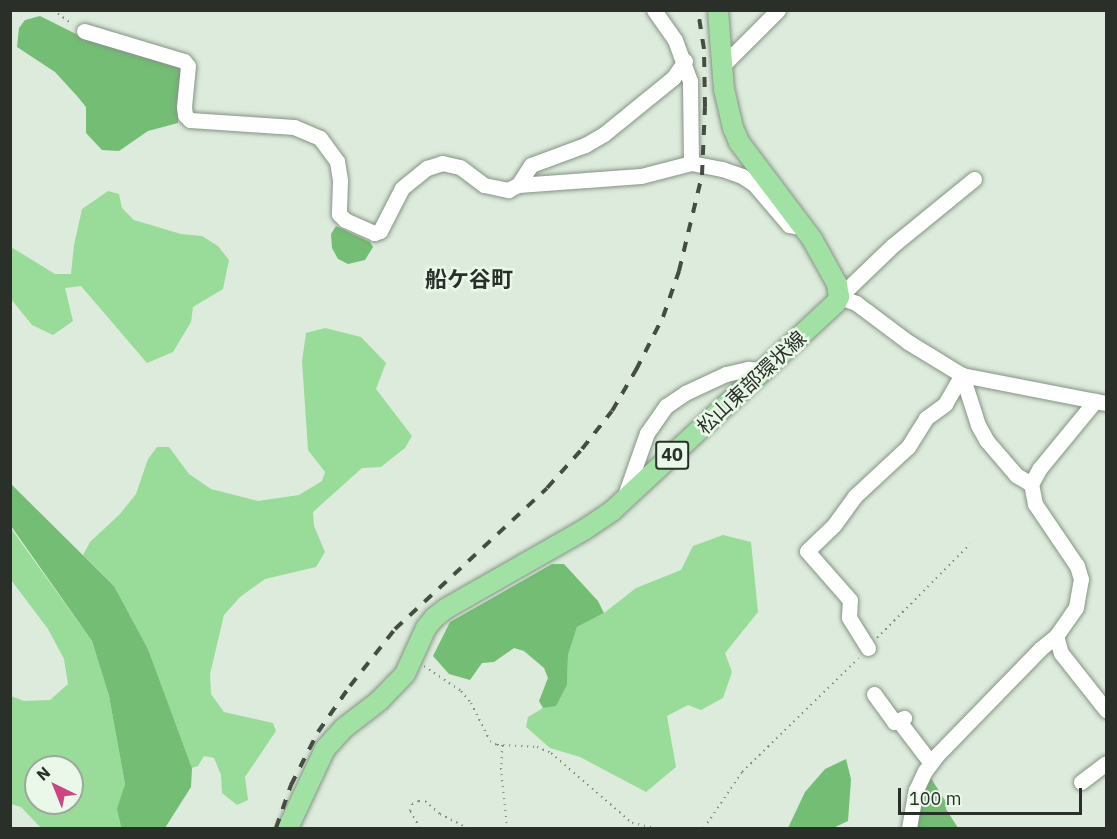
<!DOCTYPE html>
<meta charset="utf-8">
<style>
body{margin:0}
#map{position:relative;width:1117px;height:839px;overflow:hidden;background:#dcebdb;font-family:"IBM Plex Sans","Noto Sans JP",sans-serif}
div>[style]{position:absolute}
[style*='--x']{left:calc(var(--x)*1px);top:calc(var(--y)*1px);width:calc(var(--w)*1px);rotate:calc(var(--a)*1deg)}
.green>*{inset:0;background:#99dc99}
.water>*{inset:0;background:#73bd74}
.path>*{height:2px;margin-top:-1px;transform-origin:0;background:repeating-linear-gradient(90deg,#838d82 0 1.5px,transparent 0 6px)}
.roads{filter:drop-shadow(0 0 2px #859384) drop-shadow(0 0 2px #859384)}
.minor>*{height:15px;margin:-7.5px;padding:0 7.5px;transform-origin:7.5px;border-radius:7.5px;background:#fff}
.major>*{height:20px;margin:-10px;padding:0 10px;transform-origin:10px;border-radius:10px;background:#a1e2a4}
.rail>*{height:4px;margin-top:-2px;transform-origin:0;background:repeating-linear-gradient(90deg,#454c44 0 10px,transparent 0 20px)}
span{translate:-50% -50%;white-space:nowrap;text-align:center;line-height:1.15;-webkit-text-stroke:5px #e9f8e8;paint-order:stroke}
.shield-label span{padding:2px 4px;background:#e9f8e8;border:2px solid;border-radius:4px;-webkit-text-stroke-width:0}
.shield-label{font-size:18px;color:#2a2f29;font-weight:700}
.street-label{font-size:20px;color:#2a2f29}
.quarter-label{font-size:22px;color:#2a2f29;font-weight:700}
.frame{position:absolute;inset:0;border:12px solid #2a2f29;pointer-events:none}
.north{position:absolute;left:24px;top:755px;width:60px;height:60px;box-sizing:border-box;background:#e9f8e8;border:2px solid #9da89c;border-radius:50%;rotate:317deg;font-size:16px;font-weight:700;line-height:24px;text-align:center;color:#2a2f29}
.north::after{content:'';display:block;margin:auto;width:21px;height:27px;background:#cc4686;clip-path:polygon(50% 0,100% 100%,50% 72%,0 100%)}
.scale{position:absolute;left:898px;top:788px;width:184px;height:27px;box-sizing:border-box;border:3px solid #2a2f29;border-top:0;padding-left:8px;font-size:18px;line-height:21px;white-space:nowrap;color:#2a2f29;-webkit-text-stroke:4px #e9f8e8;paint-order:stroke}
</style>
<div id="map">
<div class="green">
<div style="clip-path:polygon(108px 191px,119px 194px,122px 208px,134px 220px,181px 234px,202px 236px,218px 246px,229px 260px,223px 289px,193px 307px,191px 322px,173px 352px,147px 363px,81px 286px,65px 288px,73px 321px,53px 335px,32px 325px,11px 299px,11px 247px,55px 274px,71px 274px,74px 245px,82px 209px)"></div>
<div style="clip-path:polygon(325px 328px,361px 337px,386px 363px,376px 389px,412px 436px,405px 448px,381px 467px,362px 468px,313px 512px,314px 526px,325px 552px,316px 567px,265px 579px,240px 597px,224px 615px,210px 674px,211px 694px,224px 712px,273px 723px,276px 731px,245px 777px,248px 800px,237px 805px,222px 793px,221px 775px,214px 758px,204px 756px,198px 766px,192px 768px,148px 649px,114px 586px,83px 555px,90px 542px,120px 514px,136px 494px,148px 459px,157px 447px,169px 447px,189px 474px,211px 489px,258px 501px,299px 495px,322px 481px,325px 472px,308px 450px,302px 361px,306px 333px)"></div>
<div style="clip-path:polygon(evenodd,10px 527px,92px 641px,109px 696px,125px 784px,118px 809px,123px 828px,41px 828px,21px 807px,11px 804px,11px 696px,24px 701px,50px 700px,68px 684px,64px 659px,48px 629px,11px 580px,10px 527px,36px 767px,72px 767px,72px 803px,36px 803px,36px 767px)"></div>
<div style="clip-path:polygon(723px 535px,751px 542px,758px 612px,725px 653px,732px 672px,723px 698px,701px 710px,688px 705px,667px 716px,676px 767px,646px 792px,580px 757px,550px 748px,526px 727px,528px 717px,543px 708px,556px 705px,567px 685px,568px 655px,577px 627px,604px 613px,636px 588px,681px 570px,693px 546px)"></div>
</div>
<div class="water">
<div style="clip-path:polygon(40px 16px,86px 39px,179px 62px,182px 70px,178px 123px,148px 131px,119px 151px,102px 150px,86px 133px,86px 107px,77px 96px,55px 72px,17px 47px,19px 28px,25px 20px)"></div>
<div style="clip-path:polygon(336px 226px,370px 242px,373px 247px,365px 260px,348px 264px,338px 259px,332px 248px,331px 234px)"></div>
<div style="clip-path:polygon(11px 484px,114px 586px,148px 649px,192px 768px,191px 787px,165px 828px,123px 828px,121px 826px,117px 809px,125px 784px,109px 696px,92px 641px,11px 526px)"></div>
<div style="clip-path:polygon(552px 564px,564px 564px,598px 601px,604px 613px,577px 627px,568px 655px,567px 685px,556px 706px,543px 708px,539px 701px,548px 678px,544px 668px,524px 651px,514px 648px,494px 662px,482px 663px,470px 680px,449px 674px,433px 656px,450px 622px)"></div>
<div style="clip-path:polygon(846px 759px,851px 779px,848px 821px,833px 828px,788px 828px,805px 792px,825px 769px)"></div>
<div style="clip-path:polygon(929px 775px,946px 802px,946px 809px,958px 828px,915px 828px,917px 807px)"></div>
</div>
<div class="path">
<div style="--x:53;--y:10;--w:24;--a:36"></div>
<div style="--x:877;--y:638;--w:132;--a:-45.3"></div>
<div style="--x:424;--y:666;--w:45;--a:34"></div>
<div style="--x:461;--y:691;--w:16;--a:50"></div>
<div style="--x:471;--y:703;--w:42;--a:63.4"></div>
<div style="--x:490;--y:741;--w:8;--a:30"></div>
<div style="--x:497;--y:745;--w:40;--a:2.9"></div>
<div style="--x:537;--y:747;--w:15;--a:23"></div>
<div style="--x:551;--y:753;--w:107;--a:40.8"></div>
<div style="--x:632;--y:823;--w:24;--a:12"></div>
<div style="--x:502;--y:745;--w:23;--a:92"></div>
<div style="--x:501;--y:768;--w:60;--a:84.3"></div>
<div style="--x:420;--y:828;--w:20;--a:-120"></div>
<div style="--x:410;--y:811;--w:7;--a:-74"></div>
<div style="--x:412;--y:804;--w:8;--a:-23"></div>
<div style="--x:419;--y:801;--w:6;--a:0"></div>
<div style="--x:425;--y:801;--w:20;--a:41"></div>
<div style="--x:440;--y:814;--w:30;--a:27"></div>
<div style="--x:704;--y:828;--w:68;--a:-55.8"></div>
<div style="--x:742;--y:772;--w:163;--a:-44.3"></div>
</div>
<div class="roads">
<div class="minor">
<div style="--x:654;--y:10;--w:37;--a:55"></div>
<div style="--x:675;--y:40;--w:44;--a:69.9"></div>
<div style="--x:690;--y:81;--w:82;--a:89.3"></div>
<div style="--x:691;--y:163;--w:32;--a:11"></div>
<div style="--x:722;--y:169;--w:21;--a:19"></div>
<div style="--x:742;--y:176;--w:14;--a:34"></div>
<div style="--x:754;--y:184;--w:54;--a:49.5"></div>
<div style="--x:789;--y:225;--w:15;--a:11"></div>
<div style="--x:84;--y:31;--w:104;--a:16.7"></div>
<div style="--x:184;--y:61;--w:6;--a:51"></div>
<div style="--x:188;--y:66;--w:41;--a:95.6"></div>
<div style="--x:184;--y:107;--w:8;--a:83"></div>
<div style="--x:185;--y:115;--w:7;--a:45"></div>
<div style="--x:190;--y:120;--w:104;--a:3.9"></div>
<div style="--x:294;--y:127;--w:28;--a:23"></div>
<div style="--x:320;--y:138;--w:29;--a:54"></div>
<div style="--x:337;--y:161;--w:20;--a:81"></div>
<div style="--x:340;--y:181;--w:33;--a:92"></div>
<div style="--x:339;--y:214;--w:8;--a:45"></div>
<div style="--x:345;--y:220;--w:32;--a:24"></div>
<div style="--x:374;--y:233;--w:6;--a:-18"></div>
<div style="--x:380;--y:231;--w:48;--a:-62.9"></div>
<div style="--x:402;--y:188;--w:32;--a:-39"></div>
<div style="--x:427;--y:168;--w:16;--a:-18"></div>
<div style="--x:442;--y:163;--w:18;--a:13"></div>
<div style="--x:460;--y:167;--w:30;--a:37"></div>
<div style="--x:484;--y:185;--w:25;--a:12"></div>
<div style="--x:508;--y:190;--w:11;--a:-27"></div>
<div style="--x:518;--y:185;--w:24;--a:-57"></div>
<div style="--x:531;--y:165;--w:58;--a:-20.3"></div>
<div style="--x:585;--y:145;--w:22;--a:-30"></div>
<div style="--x:604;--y:134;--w:89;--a:-39.1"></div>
<div style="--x:673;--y:78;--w:21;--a:-55"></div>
<div style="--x:723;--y:65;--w:78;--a:-45"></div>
<div style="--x:974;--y:179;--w:104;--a:140.8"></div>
<div style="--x:893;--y:245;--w:75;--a:136.1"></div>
<div style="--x:839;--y:297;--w:18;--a:19"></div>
<div style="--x:856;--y:303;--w:65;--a:36.9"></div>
<div style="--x:908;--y:342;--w:63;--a:31.4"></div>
<div style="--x:962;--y:375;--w:147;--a:11"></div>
<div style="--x:518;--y:185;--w:123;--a:-4.2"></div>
<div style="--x:641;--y:176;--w:52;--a:-14.6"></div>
<div style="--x:962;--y:375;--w:52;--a:72.3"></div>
<div style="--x:978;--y:425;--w:18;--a:61"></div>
<div style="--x:987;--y:441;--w:45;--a:49.5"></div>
<div style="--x:1016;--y:475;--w:17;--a:31"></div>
<div style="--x:623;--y:501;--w:72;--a:-70.6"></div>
<div style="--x:647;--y:433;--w:33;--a:-55"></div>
<div style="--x:666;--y:406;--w:23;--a:-34"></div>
<div style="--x:685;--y:393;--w:45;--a:-24.9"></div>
<div style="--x:726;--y:374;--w:23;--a:-13"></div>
<div style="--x:748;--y:369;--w:15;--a:4"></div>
<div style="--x:1056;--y:636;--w:18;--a:74"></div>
<div style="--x:1061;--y:653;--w:73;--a:51.7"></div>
<div style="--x:868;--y:648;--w:36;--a:-122"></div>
<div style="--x:849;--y:617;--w:17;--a:-87"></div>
<div style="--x:850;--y:600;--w:65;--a:-131.3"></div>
<div style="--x:807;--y:551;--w:37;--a:-44"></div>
<div style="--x:834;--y:525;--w:36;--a:-54"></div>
<div style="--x:855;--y:496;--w:72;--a:-42.8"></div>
<div style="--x:908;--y:447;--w:34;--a:-58"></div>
<div style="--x:926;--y:418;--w:24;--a:-36"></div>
<div style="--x:945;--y:404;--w:34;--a:-60"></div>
<div style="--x:874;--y:694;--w:34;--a:54"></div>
<div style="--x:894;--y:722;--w:11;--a:-22"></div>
<div style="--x:898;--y:720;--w:54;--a:52.5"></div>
<div style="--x:1081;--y:782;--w:31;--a:-37"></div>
<div style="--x:909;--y:828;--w:39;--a:-80"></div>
<div style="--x:916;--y:790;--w:21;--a:-65"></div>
<div style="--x:925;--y:771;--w:20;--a:-53"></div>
<div style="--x:937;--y:755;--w:148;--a:-45.8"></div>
<div style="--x:1040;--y:649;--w:21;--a:-39"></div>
<div style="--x:1056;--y:636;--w:35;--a:-55"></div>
<div style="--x:1076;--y:607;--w:28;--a:-80"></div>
<div style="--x:1081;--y:579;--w:14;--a:-107"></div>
<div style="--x:1077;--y:566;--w:75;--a:-124.1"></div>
<div style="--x:1035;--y:504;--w:20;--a:-101"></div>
<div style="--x:1031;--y:484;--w:18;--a:-61"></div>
<div style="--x:1040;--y:468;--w:87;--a:-50.6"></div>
</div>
<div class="major">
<div style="--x:288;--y:828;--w:87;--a:-64.9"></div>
<div style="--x:325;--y:749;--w:28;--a:-48"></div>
<div style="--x:344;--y:728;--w:44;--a:-37.6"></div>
<div style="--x:379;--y:701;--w:37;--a:-46"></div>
<div style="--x:405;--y:674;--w:51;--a:-65.5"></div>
<div style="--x:426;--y:628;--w:13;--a:-51"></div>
<div style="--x:434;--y:618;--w:16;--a:-38"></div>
<div style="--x:447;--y:608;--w:158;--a:-29.7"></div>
<div style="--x:584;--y:530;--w:34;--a:-34"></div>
<div style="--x:612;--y:511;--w:306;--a:-42.9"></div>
<div style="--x:836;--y:303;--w:7;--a:-63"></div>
<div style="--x:839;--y:297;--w:13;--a:-99"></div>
<div style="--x:837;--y:284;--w:51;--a:-119.1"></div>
<div style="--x:812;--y:239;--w:121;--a:-127"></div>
<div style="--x:739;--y:142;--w:15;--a:-113"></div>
<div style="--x:733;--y:128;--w:39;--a:-103"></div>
<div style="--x:724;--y:90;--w:80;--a:-94.3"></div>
</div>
</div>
<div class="rail">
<div style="--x:276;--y:828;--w:46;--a:-70.8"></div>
<div style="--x:291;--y:785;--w:59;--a:-63"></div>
<div style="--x:318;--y:732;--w:56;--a:-55.2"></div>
<div style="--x:350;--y:686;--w:73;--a:-51.7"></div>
<div style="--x:395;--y:629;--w:207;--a:-42.8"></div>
<div style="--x:547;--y:488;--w:52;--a:-48.1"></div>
<div style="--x:582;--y:449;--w:48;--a:-51.7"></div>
<div style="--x:612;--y:411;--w:48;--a:-59.7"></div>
<div style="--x:636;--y:370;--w:59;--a:-63"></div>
<div style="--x:663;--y:317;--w:49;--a:-70.8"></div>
<div style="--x:679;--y:271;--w:99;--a:-76.5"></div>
<div style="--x:702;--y:175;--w:68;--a:-87.5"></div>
<div style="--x:705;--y:107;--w:58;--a:-91"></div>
<div style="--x:704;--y:49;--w:39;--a:-99"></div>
</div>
<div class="shield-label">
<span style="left:672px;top:455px">40</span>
</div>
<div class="street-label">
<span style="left:751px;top:382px;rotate:-43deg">松山東部環状線</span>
</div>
<div class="quarter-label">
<span style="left:469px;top:279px">船ケ谷町</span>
</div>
<div class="frame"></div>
<div class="north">N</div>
<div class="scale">100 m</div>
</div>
